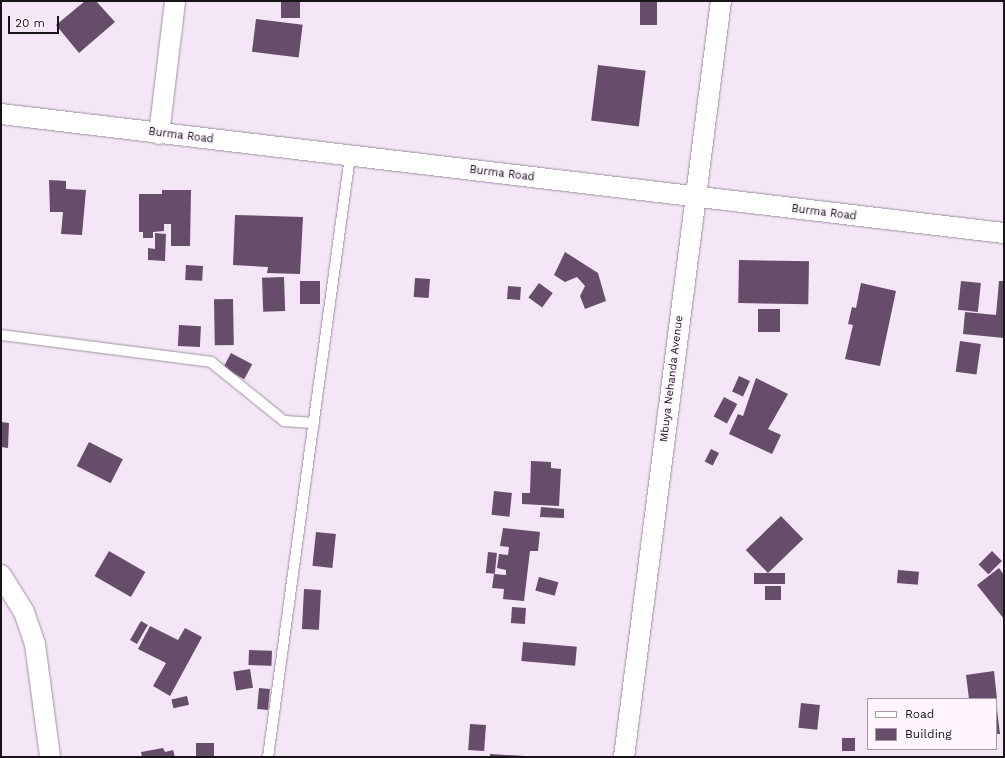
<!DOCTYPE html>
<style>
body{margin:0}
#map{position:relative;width:1005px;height:758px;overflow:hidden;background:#f4e6f6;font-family:"Work Sans",sans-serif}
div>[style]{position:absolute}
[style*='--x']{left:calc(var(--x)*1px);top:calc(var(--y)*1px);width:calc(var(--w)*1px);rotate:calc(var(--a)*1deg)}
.building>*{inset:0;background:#664d69;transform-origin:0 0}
.roads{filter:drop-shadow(0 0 1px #9e91a0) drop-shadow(0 0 1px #9e91a0)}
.lane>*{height:10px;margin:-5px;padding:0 5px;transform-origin:5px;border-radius:5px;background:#fff}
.street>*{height:20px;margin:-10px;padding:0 10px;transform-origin:10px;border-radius:10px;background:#fff}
span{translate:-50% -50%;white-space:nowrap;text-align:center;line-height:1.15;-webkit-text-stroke:4px #fef5ff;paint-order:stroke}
.street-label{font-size:11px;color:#181319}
.frame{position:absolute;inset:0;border:2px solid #181319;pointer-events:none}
.legend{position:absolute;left:867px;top:698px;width:130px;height:52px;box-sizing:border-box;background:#fef5ff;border:1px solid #a29ba3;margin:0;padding:5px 7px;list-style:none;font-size:12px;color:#181319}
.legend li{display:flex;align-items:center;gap:8px;height:20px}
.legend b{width:20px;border:1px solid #a29ba3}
.scale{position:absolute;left:8px;top:16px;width:51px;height:18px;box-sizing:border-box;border:2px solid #181319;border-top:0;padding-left:5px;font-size:12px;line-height:14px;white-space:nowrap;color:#181319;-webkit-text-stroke:3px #fef5ff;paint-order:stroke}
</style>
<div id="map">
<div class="building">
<div style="clip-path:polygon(85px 1px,96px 1px,115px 22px,79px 53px,56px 25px)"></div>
<div style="left:640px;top:1px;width:17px;height:24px"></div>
<div style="left:281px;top:2px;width:19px;height:16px"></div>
<div style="left:256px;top:19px;width:47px;height:33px;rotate:7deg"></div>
<div style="left:598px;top:65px;width:48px;height:56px;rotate:7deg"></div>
<div style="clip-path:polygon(49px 180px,66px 181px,66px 189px,86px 190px,82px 235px,61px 234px,63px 212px,50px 212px)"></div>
<div style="clip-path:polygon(162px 190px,191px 190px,190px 246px,171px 246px,171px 224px,164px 224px,164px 231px,153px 232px,153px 238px,143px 238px,143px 232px,139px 232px,139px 194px,162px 194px)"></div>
<div style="clip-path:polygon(235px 215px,303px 217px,300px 274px,267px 273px,268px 267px,233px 265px)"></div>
<div style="clip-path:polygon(155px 233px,166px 234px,165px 261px,148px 260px,148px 248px,155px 249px)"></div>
<div style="clip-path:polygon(565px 252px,598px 273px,606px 301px,585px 309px,580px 296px,585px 286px,577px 277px,565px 282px,554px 275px)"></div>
<div style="left:739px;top:260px;width:70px;height:43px;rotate:1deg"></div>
<div style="left:186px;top:265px;width:17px;height:15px;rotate:3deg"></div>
<div style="left:284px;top:277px;width:34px;height:22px;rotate:88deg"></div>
<div style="left:415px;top:278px;width:15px;height:19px;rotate:4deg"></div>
<div style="left:300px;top:281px;width:20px;height:23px"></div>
<div style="left:961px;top:281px;width:20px;height:29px;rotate:6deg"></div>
<div style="clip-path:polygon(999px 281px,1004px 281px,1004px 338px,963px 334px,965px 312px,996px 315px)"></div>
<div style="left:539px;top:283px;width:17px;height:18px;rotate:36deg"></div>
<div style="clip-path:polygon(861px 283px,896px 291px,880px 366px,845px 359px,853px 325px,848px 324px,852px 307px,856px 308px)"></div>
<div style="left:508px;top:286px;width:13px;height:13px;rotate:4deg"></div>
<div style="left:233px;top:299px;width:46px;height:19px;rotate:89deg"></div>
<div style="left:758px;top:309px;width:22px;height:23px"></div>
<div style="left:179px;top:325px;width:22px;height:21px;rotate:3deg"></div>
<div style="left:960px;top:341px;width:21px;height:31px;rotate:8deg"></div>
<div style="left:231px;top:353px;width:24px;height:17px;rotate:28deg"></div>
<div style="left:739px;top:376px;width:12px;height:17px;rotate:24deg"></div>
<div style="clip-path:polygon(756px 378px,788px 394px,768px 429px,781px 435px,772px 454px,729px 434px,738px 414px,743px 416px)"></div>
<div style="left:724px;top:397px;width:15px;height:22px;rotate:28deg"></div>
<div style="clip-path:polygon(1px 422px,9px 423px,8px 448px,1px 447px)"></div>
<div style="left:89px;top:442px;width:38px;height:27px;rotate:27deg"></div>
<div style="left:711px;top:449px;width:9px;height:14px;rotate:27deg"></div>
<div style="clip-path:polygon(531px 461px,551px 462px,551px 468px,561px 469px,559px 506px,522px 504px,522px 493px,530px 493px)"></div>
<div style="left:494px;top:491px;width:18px;height:24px;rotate:6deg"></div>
<div style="clip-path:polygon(541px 507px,564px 509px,564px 518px,540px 517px)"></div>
<div style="left:781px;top:516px;width:32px;height:49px;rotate:46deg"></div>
<div style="clip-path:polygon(503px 528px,540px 532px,538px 551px,530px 551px,524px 601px,503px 599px,504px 589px,492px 588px,494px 574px,506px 575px,506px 570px,497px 568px,499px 554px,508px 555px,509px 547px,500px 546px)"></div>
<div style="left:316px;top:532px;width:20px;height:34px;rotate:6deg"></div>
<div style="left:109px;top:551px;width:42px;height:29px;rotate:30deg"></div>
<div style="left:992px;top:551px;width:14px;height:19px;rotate:45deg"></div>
<div style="left:488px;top:552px;width:9px;height:21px;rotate:6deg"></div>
<div style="clip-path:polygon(999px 568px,1004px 575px,1004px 619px,977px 585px)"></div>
<div style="left:898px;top:570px;width:21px;height:13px;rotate:5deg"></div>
<div style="left:754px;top:573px;width:31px;height:11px"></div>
<div style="left:539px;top:577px;width:20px;height:14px;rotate:15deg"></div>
<div style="left:765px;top:586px;width:16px;height:14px"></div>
<div style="left:304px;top:589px;width:17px;height:40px;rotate:3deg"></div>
<div style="left:512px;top:607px;width:14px;height:16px;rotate:4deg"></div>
<div style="left:141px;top:621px;width:8px;height:22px;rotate:30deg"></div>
<div style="clip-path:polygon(150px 626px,178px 640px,185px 628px,202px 637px,170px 696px,153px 686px,166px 663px,138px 649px)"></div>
<div style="left:523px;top:642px;width:54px;height:19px;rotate:5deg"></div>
<div style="left:249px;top:650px;width:23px;height:15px;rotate:2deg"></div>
<div style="left:250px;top:669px;width:19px;height:17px;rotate:81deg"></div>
<div style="clip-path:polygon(994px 671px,997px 699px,969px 699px,966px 675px)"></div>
<div style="left:259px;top:688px;width:11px;height:21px;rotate:5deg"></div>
<div style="left:187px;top:696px;width:9px;height:16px;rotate:77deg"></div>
<div style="clip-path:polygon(996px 701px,1000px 734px,996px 734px)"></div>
<div style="left:801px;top:703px;width:19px;height:25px;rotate:6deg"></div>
<div style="left:470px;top:724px;width:16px;height:26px;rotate:4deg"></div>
<div style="left:842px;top:738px;width:13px;height:13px"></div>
<div style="left:196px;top:743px;width:18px;height:14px"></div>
<div style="clip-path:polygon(163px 748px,165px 752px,173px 750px,175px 757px,142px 757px,141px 752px)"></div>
<div style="clip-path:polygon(490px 754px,525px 756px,525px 757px,490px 757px)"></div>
</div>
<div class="roads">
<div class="lane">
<div style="--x:1;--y:335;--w:212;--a:7.3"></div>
<div style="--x:211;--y:362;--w:94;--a:38.9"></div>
<div style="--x:284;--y:421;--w:30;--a:4"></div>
<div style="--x:268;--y:757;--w:607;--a:-82.23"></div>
</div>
<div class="street">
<div style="--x:1;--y:114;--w:1010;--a:6.77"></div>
<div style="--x:159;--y:134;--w:134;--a:-83.1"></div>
<div style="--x:1;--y:575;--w:44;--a:58.1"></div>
<div style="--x:24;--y:612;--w:34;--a:71"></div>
<div style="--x:35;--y:644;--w:114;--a:82.4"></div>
<div style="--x:624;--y:757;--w:762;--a:-82.69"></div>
</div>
</div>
<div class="street-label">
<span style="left:181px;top:136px;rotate:7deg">Burma Road</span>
<span style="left:502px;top:174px;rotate:7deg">Burma Road</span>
<span style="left:824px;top:213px;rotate:7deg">Burma Road</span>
<span style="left:672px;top:379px;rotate:-83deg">Mbuya Nehanda Avenue</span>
</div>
<div class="frame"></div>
<ul class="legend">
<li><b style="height:5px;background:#fff"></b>Road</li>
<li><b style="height:11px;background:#664d69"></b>Building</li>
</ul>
<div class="scale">20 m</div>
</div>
